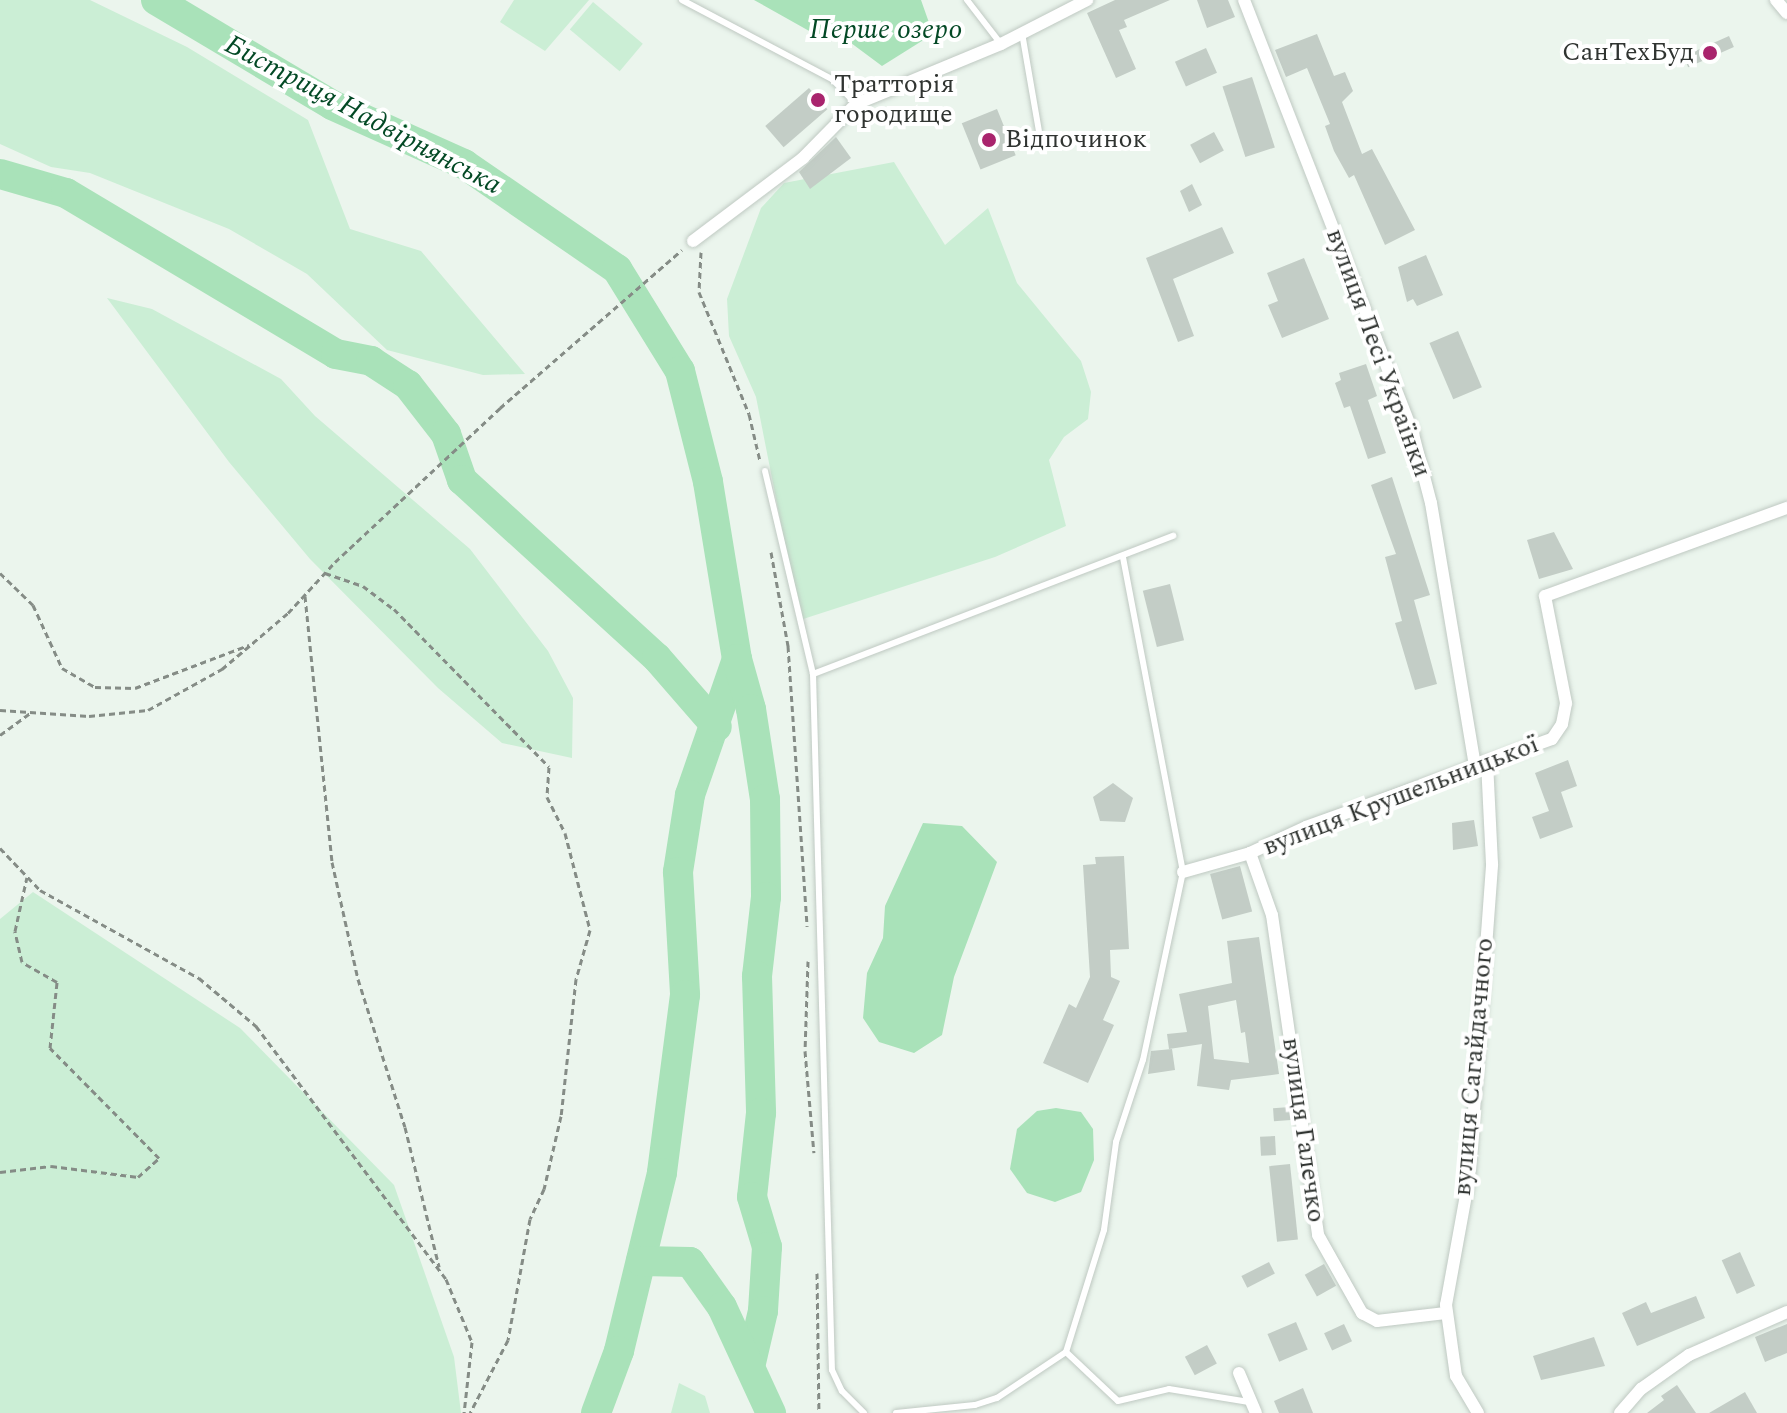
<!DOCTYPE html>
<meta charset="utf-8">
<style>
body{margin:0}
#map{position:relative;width:1787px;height:1413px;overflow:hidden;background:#ebf5ed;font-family:Spectral,serif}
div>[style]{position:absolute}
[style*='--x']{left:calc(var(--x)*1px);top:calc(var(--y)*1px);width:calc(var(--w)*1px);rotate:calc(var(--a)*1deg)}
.green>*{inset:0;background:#cbeed5;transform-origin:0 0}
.water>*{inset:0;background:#a9e2b9}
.river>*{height:30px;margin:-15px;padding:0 15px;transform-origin:15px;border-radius:15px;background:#a9e2b9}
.building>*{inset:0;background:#c3cdc6;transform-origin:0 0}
.path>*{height:3px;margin-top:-1.5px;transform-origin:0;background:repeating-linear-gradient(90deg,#858c86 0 6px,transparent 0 10px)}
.roads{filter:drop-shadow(0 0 2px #bfc9c2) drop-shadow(0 0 2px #bfc9c2)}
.service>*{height:6px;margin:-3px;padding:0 3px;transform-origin:3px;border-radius:3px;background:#fff}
.minor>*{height:12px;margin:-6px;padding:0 6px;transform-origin:6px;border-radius:6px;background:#fff}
.dots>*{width:22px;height:22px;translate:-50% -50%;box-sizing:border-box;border:4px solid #fff;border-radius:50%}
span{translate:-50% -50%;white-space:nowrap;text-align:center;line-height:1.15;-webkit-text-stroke:8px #fff;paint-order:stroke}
.poi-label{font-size:26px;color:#303431}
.right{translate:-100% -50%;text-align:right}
.left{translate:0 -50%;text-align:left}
.street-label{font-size:26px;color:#303431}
.water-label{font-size:28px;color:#034925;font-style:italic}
</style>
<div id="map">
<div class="green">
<div style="clip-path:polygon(0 0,90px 0,187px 47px,308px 120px,350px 229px,421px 251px,525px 374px,483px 375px,387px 350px,307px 274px,229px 229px,90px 173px,51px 167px,0 144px)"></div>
<div style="clip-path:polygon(514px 0,589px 0,545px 51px,500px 22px)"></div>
<div style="left:593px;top:2px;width:65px;height:36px;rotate:40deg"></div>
<div style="clip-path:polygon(894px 162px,945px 245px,988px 208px,1017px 283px,1081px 361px,1091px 392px,1088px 419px,1064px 437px,1049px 460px,1066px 526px,995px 557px,800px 620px,756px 397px,729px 336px,727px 299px,761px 208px,784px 183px)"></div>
<div style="clip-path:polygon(107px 298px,152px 309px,281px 379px,315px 416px,470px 549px,548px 651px,573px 698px,572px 758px,502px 743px,438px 688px,310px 559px,229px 462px)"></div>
<div style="clip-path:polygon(33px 892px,240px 1028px,394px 1185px,454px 1357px,461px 1413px,0 1413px,0 919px)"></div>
<div style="clip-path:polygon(679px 1383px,705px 1396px,710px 1413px,671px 1413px)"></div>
</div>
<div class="water">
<div style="clip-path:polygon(754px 0,921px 0,933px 34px,882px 66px,851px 43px,811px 32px)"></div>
<div style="clip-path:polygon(923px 823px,962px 826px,997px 862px,954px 977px,942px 1035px,914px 1053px,879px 1042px,863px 1018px,867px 973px,883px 938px,885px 906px)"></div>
<div style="clip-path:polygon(1056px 1108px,1081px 1112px,1093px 1129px,1094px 1160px,1081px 1192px,1055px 1202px,1027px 1193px,1010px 1169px,1017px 1129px,1037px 1111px)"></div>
</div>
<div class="river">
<div style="--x:156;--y:0;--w:205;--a:30.8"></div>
<div style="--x:332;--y:105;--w:145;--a:24.1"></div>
<div style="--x:464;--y:164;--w:186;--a:34.5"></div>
<div style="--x:617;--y:269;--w:120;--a:58.3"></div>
<div style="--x:680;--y:371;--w:114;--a:75.8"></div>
<div style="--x:708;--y:482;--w:179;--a:80.7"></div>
<div style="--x:737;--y:659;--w:144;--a:109.1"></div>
<div style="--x:690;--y:795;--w:78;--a:98.9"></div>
<div style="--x:678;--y:872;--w:123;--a:86.7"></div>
<div style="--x:685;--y:995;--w:179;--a:97.4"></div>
<div style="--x:662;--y:1173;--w:183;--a:103.6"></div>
<div style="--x:619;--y:1351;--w:66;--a:110.4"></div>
<div style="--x:0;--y:174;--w:69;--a:16.1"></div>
<div style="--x:66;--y:193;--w:314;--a:30.8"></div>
<div style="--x:336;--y:354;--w:36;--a:11"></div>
<div style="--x:371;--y:361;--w:44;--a:33"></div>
<div style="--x:408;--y:385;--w:62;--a:52.2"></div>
<div style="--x:446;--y:434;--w:49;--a:70.8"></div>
<div style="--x:462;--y:480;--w:264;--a:42.4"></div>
<div style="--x:657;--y:658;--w:91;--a:49"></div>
<div style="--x:737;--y:659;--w:52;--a:74.4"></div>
<div style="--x:751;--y:709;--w:91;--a:81.2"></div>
<div style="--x:765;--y:799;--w:98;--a:89.4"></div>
<div style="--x:766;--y:897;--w:80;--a:96.5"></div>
<div style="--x:757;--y:976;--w:137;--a:88.3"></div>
<div style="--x:761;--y:1113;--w:84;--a:96.1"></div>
<div style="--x:752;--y:1197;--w:52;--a:73.3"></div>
<div style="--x:767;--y:1247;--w:64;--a:93.6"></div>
<div style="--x:763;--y:1311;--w:57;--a:103.1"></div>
<div style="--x:641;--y:1261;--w:49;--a:1.2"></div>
<div style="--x:690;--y:1262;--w:55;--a:54.6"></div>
<div style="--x:722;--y:1307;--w:117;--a:65.2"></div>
</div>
<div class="building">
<div style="clip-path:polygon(1115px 0,1170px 0,1124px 20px,1127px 27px,1119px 30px,1136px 69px,1116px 78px,1087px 13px)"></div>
<div style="clip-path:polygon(1197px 0,1228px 0,1235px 17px,1207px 28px)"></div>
<div style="clip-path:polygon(1317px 34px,1334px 76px,1345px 72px,1353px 91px,1342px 102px,1362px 154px,1372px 149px,1415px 230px,1385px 245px,1354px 175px,1349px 178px,1334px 151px,1325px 126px,1330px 124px,1307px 68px,1286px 77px,1275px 50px)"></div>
<div style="left:1729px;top:36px;width:12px;height:50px;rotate:66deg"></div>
<div style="left:1206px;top:48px;width:27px;height:34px;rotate:66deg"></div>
<div style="left:1252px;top:77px;width:74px;height:31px;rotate:72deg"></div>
<div style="left:809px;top:88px;width:28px;height:58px;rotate:49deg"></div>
<div style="left:997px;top:109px;width:50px;height:38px;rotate:68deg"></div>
<div style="left:1214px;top:132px;width:21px;height:27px;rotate:62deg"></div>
<div style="clip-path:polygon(836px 137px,851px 158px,810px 189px,799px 172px)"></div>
<div style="clip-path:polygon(1192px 184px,1202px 205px,1189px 212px,1180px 191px)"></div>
<div style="clip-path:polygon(1222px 227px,1234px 253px,1173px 279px,1194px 336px,1178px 342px,1146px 258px)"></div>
<div style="clip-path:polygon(1426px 255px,1443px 295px,1417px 306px,1413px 299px,1407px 302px,1398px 267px)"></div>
<div style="clip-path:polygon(1304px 258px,1329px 319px,1282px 338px,1268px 305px,1278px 301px,1267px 273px)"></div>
<div style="left:1458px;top:331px;width:61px;height:31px;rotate:67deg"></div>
<div style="clip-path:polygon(1366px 364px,1377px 396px,1368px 400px,1386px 453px,1368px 459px,1350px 406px,1344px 408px,1335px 383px,1341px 380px,1339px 373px)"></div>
<div style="clip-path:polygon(1392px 477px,1430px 595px,1414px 600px,1437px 684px,1415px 690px,1395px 623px,1402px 621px,1385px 557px,1396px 554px,1371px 485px)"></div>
<div style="clip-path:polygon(1554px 532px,1573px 569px,1539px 579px,1527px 540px)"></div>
<div style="left:1170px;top:584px;width:58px;height:28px;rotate:76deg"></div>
<div style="clip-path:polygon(1568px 760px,1577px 786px,1561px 792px,1573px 827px,1540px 839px,1532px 817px,1549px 811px,1535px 773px)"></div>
<div style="clip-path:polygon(1113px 783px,1133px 798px,1125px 822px,1100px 821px,1093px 797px)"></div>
<div style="clip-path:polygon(1474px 820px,1478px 846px,1453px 850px,1452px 823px)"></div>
<div style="clip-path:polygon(1124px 856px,1129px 949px,1110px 950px,1111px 977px,1120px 981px,1103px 1020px,1114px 1025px,1088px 1083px,1043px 1063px,1069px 1004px,1076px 1008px,1090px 977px,1083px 865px,1096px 864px,1095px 857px)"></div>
<div style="left:1240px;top:866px;width:47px;height:31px;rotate:75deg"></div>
<div style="clip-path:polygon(evenodd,1259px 937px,1279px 1074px,1231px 1080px,1229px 1090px,1197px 1086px,1202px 1044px,1169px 1049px,1167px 1034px,1187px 1032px,1179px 994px,1232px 983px,1227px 941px,1259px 937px,1236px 1000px,1241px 1033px,1245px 1032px,1249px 1063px,1214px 1059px,1208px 1006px,1236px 1000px)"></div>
<div style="clip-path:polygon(1172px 1049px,1175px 1070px,1148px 1074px,1151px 1051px)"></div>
<div style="left:1290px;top:1107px;width:13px;height:17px;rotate:86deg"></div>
<div style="left:1275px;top:1136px;width:19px;height:15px;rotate:87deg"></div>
<div style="left:1290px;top:1164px;width:76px;height:21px;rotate:84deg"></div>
<div style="left:1740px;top:1252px;width:37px;height:20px;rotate:66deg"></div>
<div style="left:1269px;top:1262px;width:13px;height:31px;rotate:63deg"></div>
<div style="left:1324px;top:1264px;width:25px;height:22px;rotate:61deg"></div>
<div style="clip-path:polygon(1696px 1296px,1705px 1318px,1637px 1346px,1622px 1313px,1646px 1302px,1651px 1313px)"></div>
<div style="left:1296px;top:1322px;width:30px;height:31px;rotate:67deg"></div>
<div style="left:1344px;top:1324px;width:19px;height:22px;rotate:65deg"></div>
<div style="clip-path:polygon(1787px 1324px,1787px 1353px,1765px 1362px,1755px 1337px)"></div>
<div style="clip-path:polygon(1594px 1337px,1605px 1366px,1541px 1380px,1533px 1356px)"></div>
<div style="left:1207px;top:1345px;width:21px;height:25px;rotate:62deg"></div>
<div style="clip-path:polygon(1677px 1385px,1696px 1413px,1647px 1413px,1664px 1400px,1661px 1396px)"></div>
<div style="clip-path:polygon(1303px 1388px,1313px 1413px,1279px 1413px,1274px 1401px)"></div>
<div style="clip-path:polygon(1745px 1392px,1757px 1413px,1709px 1413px)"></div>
</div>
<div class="path">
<div style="--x:701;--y:252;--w:40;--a:92.9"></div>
<div style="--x:699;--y:292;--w:132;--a:67.7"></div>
<div style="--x:749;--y:414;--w:48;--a:76.8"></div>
<div style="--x:771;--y:552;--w:96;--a:79.7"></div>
<div style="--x:788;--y:646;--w:281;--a:86.1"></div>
<div style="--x:0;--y:573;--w:46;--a:44.1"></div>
<div style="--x:33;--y:605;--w:69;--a:65.3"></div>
<div style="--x:62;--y:668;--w:38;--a:30"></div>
<div style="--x:95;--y:687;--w:40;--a:1.4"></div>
<div style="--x:135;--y:688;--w:122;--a:-20.7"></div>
<div style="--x:325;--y:573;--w:40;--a:18.9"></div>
<div style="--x:363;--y:586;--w:39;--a:37"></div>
<div style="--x:394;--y:609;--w:221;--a:45.5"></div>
<div style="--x:549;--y:767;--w:30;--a:94"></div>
<div style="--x:547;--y:797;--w:40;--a:63.4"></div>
<div style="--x:565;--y:833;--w:100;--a:75.5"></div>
<div style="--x:590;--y:930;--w:51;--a:105.9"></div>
<div style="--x:576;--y:979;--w:138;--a:96.2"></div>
<div style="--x:561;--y:1116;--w:75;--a:103.1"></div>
<div style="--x:544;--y:1189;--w:33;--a:115"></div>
<div style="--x:530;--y:1219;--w:123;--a:100.3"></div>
<div style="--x:508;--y:1340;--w:82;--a:117.5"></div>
<div style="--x:305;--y:596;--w:267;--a:84.2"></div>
<div style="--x:332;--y:862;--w:120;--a:77.5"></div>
<div style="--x:358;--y:979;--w:155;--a:72.4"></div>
<div style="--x:405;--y:1127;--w:144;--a:76.3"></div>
<div style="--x:0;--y:710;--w:89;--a:3.9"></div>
<div style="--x:89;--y:716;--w:59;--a:-5.8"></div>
<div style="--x:148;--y:710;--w:85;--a:-29"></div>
<div style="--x:222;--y:669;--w:87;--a:-40.3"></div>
<div style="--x:288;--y:613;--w:69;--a:-47.3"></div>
<div style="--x:335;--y:562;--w:226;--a:-43"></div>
<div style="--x:500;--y:408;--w:241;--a:-41"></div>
<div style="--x:0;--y:735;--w:39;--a:-36"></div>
<div style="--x:0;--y:848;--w:58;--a:46.4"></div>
<div style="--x:40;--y:890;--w:182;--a:29"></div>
<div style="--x:199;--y:978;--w:75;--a:40.1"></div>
<div style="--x:256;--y:1026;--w:316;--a:53.1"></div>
<div style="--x:446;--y:1279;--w:68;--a:67.6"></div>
<div style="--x:472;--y:1342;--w:71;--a:96.4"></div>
<div style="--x:808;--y:961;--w:90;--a:91.9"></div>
<div style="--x:805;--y:1051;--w:102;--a:85"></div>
<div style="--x:0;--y:1172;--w:51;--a:-6.7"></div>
<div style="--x:51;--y:1166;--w:88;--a:7.2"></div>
<div style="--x:138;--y:1177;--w:28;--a:-42"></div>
<div style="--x:159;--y:1158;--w:155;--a:-134.7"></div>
<div style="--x:50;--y:1048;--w:66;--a:-83.9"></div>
<div style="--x:57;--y:982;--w:40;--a:-150.3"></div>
<div style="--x:22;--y:962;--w:32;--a:-103"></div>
<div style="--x:15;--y:931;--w:55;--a:-77.5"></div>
<div style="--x:817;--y:1273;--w:140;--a:89.2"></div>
</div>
<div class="roads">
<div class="service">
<div style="--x:682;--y:0;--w:170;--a:27.8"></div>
<div style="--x:832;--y:79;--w:35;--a:46"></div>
<div style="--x:967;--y:0;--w:56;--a:52.3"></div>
<div style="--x:1022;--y:33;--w:99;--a:80.2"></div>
<div style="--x:765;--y:471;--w:209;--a:76.7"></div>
<div style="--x:813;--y:674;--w:696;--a:88.44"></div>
<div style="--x:832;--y:1370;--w:23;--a:65"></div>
<div style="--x:842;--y:1391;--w:31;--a:45"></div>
<div style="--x:813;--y:674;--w:386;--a:-21"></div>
<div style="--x:1066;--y:1352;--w:128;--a:-72.7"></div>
<div style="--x:1104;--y:1230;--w:89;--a:-82.2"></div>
<div style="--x:1116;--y:1142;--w:86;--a:-71.8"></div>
<div style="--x:1143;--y:1060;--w:192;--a:-78"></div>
<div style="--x:1183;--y:872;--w:320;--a:-100.8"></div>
<div style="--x:896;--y:1413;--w:79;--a:-5.8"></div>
<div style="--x:975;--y:1405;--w:23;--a:-18"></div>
<div style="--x:997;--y:1398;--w:83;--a:-33.7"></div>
<div style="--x:1066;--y:1352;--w:71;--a:43.3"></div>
<div style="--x:1118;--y:1401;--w:52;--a:-13.2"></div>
<div style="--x:1169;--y:1389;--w:81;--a:9.2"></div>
</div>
<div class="minor">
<div style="--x:1244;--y:0;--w:466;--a:68.7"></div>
<div style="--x:1413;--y:434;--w:71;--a:75.4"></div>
<div style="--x:1431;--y:503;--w:267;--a:80.5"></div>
<div style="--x:1776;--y:0;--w:17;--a:50"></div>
<div style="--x:693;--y:241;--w:138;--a:-37"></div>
<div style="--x:803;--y:158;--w:76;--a:-45.5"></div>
<div style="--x:856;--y:104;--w:157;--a:-22.5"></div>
<div style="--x:1001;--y:44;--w:97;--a:-27.1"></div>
<div style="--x:1250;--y:853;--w:66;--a:70.5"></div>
<div style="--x:1272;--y:915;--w:323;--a:81.8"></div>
<div style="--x:1318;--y:1235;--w:90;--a:60.6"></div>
<div style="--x:1362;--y:1313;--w:17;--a:28"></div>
<div style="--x:1377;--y:1321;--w:69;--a:-6.6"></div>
<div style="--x:1183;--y:872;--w:70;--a:-15.8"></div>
<div style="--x:1250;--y:853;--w:62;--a:-24.9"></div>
<div style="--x:1306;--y:827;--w:261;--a:-19.7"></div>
<div style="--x:1552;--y:739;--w:18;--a:-56"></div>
<div style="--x:1562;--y:724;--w:21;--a:-79"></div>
<div style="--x:1566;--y:703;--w:109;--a:-101.1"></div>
<div style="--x:1545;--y:596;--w:258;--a:-20"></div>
<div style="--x:1239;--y:1373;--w:43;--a:67"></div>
<div style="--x:1478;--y:1413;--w:43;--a:-120.7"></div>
<div style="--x:1456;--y:1376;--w:72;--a:-98"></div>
<div style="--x:1446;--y:1305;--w:128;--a:-79.7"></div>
<div style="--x:1469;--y:1179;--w:316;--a:-85.8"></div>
<div style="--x:1492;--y:864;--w:103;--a:-92.8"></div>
<div style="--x:1620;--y:1413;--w:32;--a:-49"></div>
<div style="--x:1641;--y:1389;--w:59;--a:-35.3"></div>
<div style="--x:1689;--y:1355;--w:107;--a:-23.7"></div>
</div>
</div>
<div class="dots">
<div style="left:1710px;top:53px;background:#a9246d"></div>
<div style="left:818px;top:100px;background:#a9246d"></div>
<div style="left:989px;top:140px;background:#a9246d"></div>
</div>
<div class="poi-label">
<span class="right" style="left:1694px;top:53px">СанТехБуд</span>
<span class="left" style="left:834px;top:100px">Тратторія<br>городище</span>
<span class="left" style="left:1005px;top:140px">Відпочинок</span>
</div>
<div class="street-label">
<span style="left:1378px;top:353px;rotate:70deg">вулиця Лесі Українки</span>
<span style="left:1401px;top:796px;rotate:-21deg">вулиця Крушельницької</span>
<span style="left:1474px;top:1067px;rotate:-85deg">вулиця Сагайдачного</span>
<span style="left:1303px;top:1130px;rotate:82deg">вулиця Галечко</span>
</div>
<div class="water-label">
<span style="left:886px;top:30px">Перше озеро</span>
<span style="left:363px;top:115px;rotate:28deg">Бистриця Надвірнянська</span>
</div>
</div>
